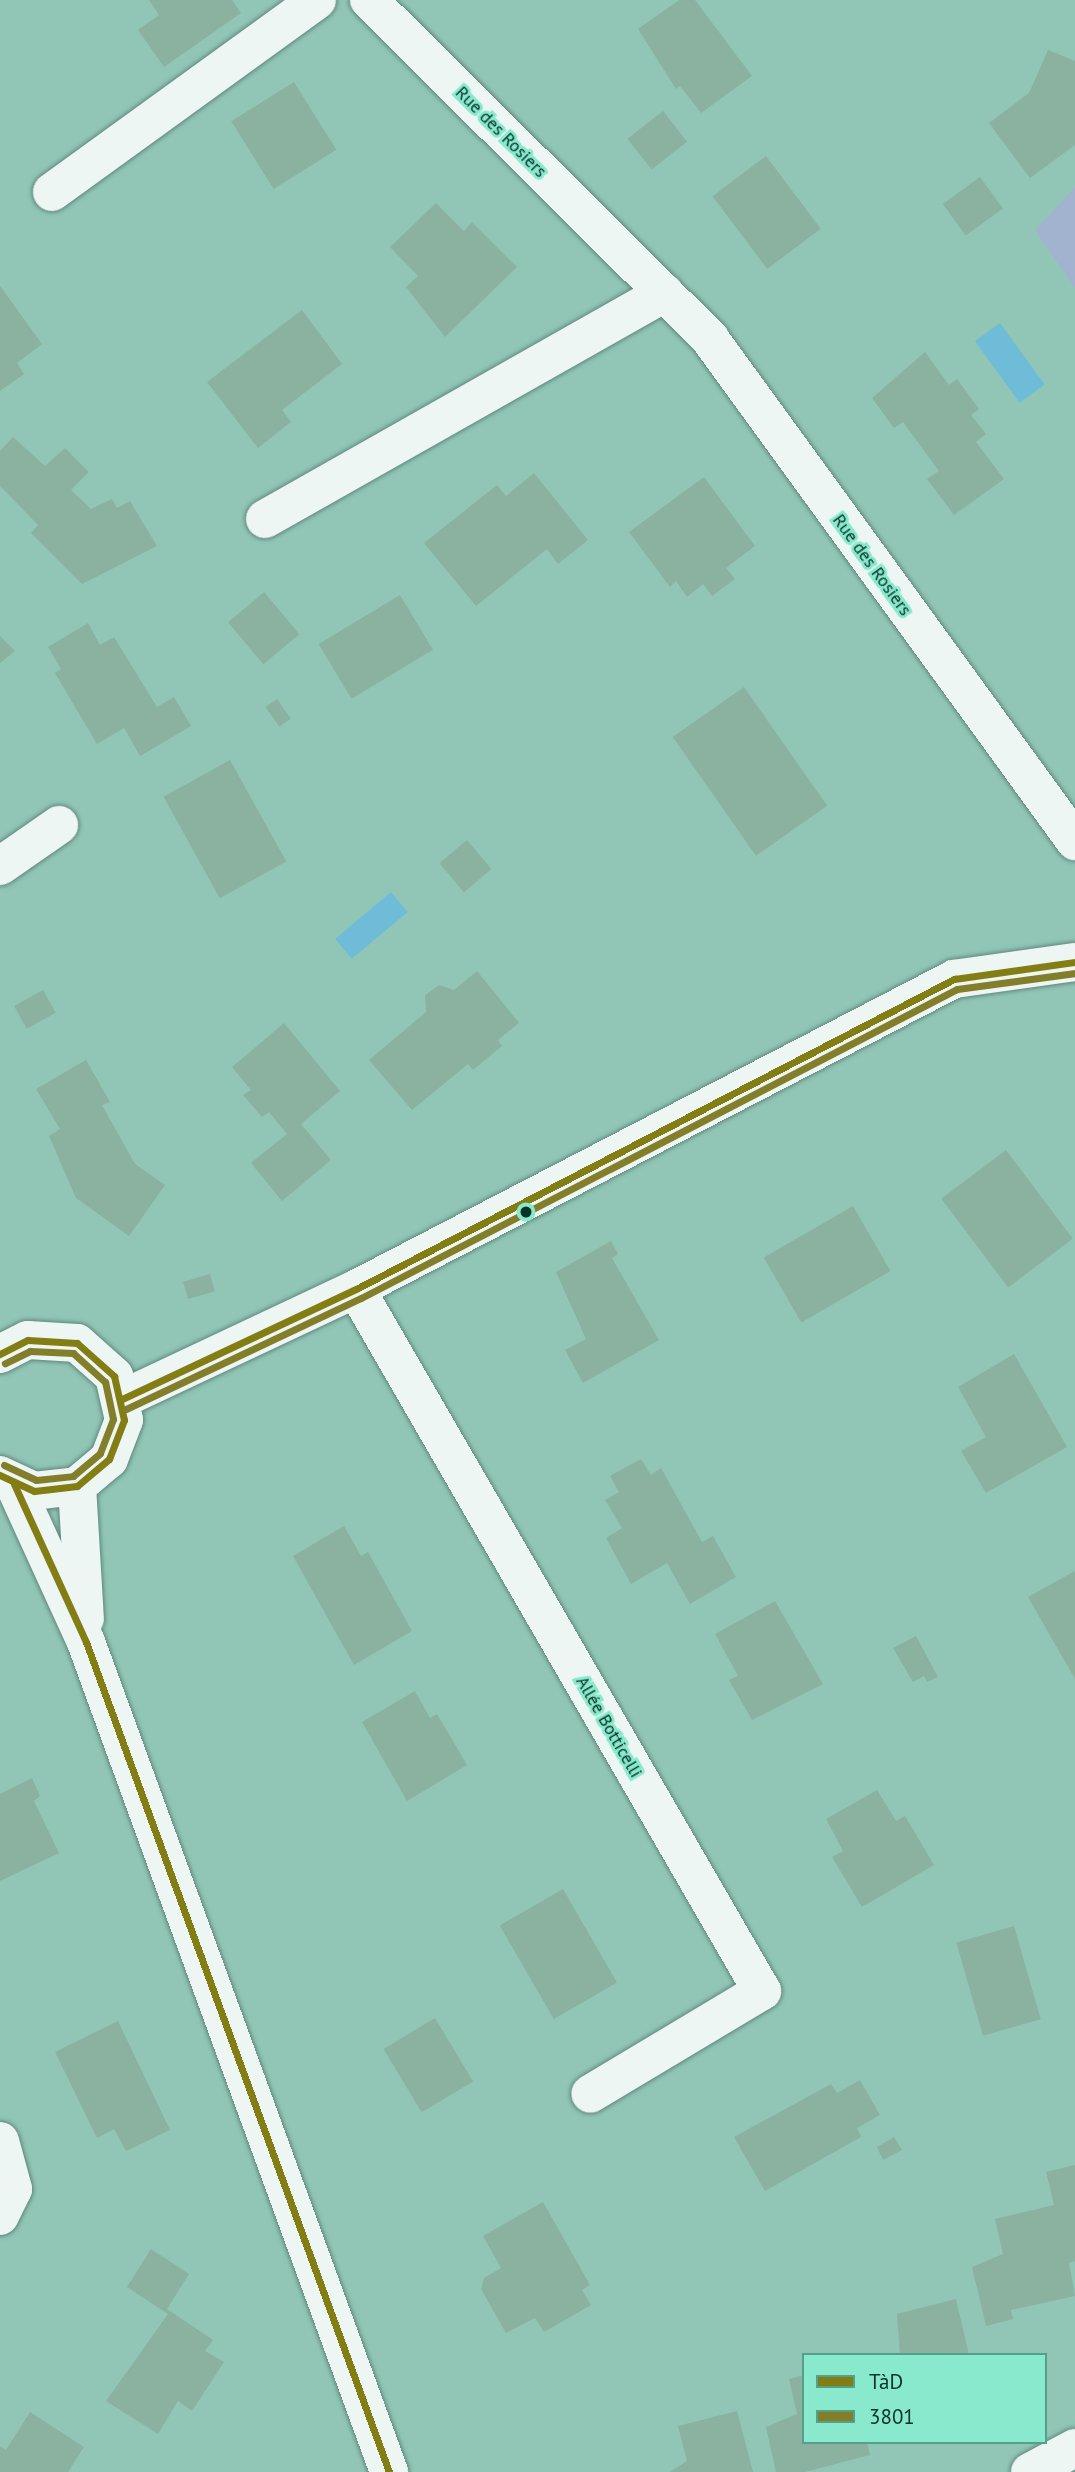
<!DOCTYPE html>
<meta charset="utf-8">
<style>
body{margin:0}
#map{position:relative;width:1075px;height:2472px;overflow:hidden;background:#91c6b7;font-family:"PT Sans",sans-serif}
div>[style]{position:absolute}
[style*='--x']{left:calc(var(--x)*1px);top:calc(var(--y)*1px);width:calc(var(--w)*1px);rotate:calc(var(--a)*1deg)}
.green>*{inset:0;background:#a2b3d0}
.water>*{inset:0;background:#6ebcd7;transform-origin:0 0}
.building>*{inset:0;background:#8bb1a0;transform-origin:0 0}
.roads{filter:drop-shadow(0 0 2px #61887d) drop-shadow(0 0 2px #61887d)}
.street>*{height:38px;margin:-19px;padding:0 19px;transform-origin:19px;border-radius:19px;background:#eef6f4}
.secondary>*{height:38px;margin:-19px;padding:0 19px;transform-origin:19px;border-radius:19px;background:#eef6f4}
.bus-1>*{height:7px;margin:-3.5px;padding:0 3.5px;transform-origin:3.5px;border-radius:3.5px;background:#827e14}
.bus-2>*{height:7px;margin:-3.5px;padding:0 3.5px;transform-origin:3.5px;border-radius:3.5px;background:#827e2a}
.dots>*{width:19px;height:19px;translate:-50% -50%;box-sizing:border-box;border:4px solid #89e9cd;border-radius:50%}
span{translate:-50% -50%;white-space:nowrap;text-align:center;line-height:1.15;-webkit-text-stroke:6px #89e9cd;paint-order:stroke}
.street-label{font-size:18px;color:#063228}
.legend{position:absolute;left:802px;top:2353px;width:245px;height:91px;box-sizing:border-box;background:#89e9cd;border:2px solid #55a08b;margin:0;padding:9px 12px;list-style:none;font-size:21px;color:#063228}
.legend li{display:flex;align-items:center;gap:14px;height:35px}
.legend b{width:35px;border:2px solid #55a08b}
</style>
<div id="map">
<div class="green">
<div style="clip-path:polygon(1075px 187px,1075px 288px,1035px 230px)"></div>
</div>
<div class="water">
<div style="left:1000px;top:323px;width:76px;height:31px;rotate:54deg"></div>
<div style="left:391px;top:892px;width:26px;height:73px;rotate:50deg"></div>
</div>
<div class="building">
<div style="clip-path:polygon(149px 0,232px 0,241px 13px,164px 67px,138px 30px,159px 15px)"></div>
<div style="clip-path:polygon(679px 0,695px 0,752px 76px,701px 113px,680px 86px,676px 89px,638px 29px)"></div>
<div style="clip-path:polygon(1048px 50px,1075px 61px,1075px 145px,1030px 178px,989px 123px,1029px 93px)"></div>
<div style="left:294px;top:82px;width:80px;height:74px;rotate:58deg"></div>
<div style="left:663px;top:111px;width:39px;height:45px;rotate:52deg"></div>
<div style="left:766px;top:156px;width:91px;height:67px;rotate:53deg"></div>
<div style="left:980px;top:177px;width:39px;height:46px;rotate:54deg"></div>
<div style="clip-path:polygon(436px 203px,464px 231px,472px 222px,517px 267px,445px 337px,406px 287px,418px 276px,390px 247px)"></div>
<div style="clip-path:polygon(0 286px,42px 344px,17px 363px,24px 374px,0 391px)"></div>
<div style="clip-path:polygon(302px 310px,342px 364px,282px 410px,291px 422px,258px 448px,207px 382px)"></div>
<div style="clip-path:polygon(925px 352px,949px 385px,957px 379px,979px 409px,971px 415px,986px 434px,976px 442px,1004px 479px,954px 515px,927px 479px,939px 471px,903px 422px,894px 428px,872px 398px)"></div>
<div style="clip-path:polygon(13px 437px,45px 466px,65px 448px,89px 472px,71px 490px,91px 509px,112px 499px,117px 508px,130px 501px,157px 546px,82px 584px,31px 533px,38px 525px,0 486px,0 451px)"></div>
<div style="clip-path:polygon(534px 473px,588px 540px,558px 564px,547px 549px,476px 606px,424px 543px,497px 485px,506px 496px)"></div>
<div style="clip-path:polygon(704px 477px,755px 546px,726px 568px,735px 579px,712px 596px,703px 584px,687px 597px,676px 581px,670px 587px,629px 532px)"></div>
<div style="left:264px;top:592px;width:55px;height:47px;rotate:50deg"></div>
<div style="left:400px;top:595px;width:64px;height:95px;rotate:59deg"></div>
<div style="clip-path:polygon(88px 623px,100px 645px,114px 637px,157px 707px,174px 697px,191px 726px,140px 756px,124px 728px,97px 744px,55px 673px,61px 669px,48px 647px)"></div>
<div style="clip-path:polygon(0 636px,15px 651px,0 663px)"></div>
<div style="left:744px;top:687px;width:145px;height:87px;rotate:55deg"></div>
<div style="left:277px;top:699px;width:24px;height:14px;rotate:55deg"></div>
<div style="left:230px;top:760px;width:116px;height:76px;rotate:61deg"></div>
<div style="left:467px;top:840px;width:38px;height:36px;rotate:50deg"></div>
<div style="clip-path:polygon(477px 971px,519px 1023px,498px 1040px,502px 1046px,473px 1070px,468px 1064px,412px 1110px,369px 1060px,426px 1012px,425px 995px,439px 985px,454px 990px)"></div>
<div style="left:43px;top:990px;width:26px;height:33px;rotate:61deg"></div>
<div style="clip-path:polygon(284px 1023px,340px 1091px,301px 1124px,331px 1160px,282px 1201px,251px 1163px,287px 1134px,269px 1112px,262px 1117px,243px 1095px,251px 1090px,232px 1067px)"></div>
<div style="clip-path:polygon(86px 1060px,110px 1102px,102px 1105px,135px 1164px,165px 1185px,129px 1236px,76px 1198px,49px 1136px,60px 1129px,36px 1089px)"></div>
<div style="left:1006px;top:1150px;width:111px;height:81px;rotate:53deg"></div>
<div style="left:853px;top:1206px;width:75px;height:103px;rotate:60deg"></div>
<div style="clip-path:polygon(611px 1241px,618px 1254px,612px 1258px,659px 1340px,583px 1383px,565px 1350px,586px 1339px,556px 1272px)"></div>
<div style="left:210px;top:1274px;width:18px;height:28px;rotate:74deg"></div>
<div style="clip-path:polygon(1014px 1354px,1067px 1447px,986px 1493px,961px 1451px,986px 1437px,958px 1387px)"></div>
<div style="clip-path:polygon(641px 1459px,651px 1475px,661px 1468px,702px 1542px,713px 1536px,736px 1577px,690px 1604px,667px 1563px,631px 1584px,606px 1538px,622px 1528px,605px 1500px,619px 1492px,610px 1476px)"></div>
<div style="clip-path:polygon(344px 1526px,361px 1556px,368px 1552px,412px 1631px,354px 1665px,293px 1556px)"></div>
<div style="clip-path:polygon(1075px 1571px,1075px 1679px,1028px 1597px)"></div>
<div style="clip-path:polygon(775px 1601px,823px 1684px,752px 1720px,729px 1680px,738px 1676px,715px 1634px)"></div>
<div style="clip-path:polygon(916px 1636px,938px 1677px,927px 1682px,924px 1676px,913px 1682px,893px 1648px)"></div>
<div style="clip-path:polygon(415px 1691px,430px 1718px,437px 1714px,467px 1765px,407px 1801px,362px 1722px)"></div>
<div style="clip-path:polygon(32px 1778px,40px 1796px,34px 1801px,59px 1853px,0 1881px,0 1794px)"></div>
<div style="clip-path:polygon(877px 1790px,896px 1821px,905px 1816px,934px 1865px,862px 1907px,832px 1857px,843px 1851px,826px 1819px)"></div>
<div style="left:563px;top:1889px;width:108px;height:73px;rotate:60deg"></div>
<div style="left:1014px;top:1926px;width:97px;height:60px;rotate:74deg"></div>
<div style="left:435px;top:2018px;width:74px;height:60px;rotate:59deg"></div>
<div style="clip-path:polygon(118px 2021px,170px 2130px,126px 2151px,114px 2129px,97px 2138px,55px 2052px)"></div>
<div style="clip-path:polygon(860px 2080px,880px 2115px,857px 2128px,861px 2137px,765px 2191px,734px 2137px,831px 2084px,837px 2093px)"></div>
<div style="clip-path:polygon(894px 2137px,902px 2150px,883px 2160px,877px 2147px)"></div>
<div style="clip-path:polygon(1075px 2165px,1075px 2261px,1069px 2263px,1075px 2296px,1011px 2310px,1013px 2319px,986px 2326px,972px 2267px,1003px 2254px,995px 2219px,1054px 2205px,1046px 2172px)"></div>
<div style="clip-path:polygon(543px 2202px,590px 2285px,582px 2290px,591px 2305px,544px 2332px,535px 2318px,506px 2333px,481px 2289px,484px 2278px,501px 2268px,483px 2236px)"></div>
<div style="clip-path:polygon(151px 2249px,189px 2274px,167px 2309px,213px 2340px,205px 2351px,224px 2362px,192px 2411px,178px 2401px,158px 2434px,106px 2401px,168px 2314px,127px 2287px)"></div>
<div style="clip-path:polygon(956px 2299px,969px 2355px,900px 2355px,897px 2314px)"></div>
<div style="clip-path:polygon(804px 2375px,804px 2442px,867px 2442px,870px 2455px,805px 2472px,776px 2472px,766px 2427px,797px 2414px,789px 2379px)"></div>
<div style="clip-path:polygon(737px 2411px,753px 2472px,670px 2472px,687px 2461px,678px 2426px)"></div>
<div style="clip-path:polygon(30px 2412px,84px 2447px,68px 2472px,0 2472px,0 2446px,6px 2450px)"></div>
</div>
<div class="roads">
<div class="street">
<div style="--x:369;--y:0;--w:481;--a:44.8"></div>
<div style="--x:710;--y:339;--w:621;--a:53.98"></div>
<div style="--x:52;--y:192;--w:327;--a:-35.9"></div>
<div style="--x:265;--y:519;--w:459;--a:-29.5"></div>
<div style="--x:0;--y:866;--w:72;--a:-34.8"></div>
<div style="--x:356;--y:1289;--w:811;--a:59.96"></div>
<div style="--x:762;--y:1991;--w:200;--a:149.1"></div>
<div style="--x:0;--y:2141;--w:50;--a:74.8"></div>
<div style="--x:13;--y:2189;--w:30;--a:116"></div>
<div style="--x:1030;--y:2472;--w:51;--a:-28.1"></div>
</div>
<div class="secondary">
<div style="--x:0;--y:1354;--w:31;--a:-27"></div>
<div style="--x:28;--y:1340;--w:49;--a:3.5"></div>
<div style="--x:77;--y:1343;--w:50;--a:41.7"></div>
<div style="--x:114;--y:1376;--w:45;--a:77.2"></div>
<div style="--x:124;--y:1420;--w:42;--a:111"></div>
<div style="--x:109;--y:1459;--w:42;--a:139.8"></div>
<div style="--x:77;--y:1486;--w:43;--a:173.4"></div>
<div style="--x:34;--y:1491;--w:38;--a:-155"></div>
<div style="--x:122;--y:1399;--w:259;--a:-25.2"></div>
<div style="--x:356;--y:1289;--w:674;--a:-27.4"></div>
<div style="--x:954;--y:979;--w:122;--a:-8"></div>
<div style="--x:14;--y:1484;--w:174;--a:65.5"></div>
<div style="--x:86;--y:1642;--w:884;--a:69.94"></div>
<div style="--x:77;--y:1486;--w:133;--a:86.6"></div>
</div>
</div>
<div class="bus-1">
<div style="--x:0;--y:1354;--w:31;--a:-27"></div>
<div style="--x:28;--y:1340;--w:49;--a:3.5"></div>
<div style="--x:77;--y:1343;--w:50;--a:41.7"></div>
<div style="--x:114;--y:1376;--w:45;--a:77.2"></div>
<div style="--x:124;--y:1420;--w:42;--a:111"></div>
<div style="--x:109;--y:1459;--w:42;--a:139.8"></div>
<div style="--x:77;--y:1486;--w:43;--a:173.4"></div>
<div style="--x:34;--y:1491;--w:38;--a:-155"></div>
<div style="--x:122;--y:1399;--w:259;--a:-25.2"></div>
<div style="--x:356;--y:1289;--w:674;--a:-27.4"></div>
<div style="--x:954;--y:979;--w:122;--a:-8"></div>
<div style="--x:14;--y:1484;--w:174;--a:65.5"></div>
<div style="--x:86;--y:1642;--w:884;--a:69.94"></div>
</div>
<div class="bus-2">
<div style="--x:126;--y:1409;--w:260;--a:-25.3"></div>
<div style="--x:361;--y:1298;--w:671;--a:-27.4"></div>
<div style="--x:957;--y:989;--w:119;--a:-7.7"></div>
<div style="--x:4;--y:1465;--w:35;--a:25"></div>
<div style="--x:36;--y:1480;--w:37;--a:-6"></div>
<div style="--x:73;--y:1476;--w:35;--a:-40"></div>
<div style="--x:100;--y:1453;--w:36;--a:-69"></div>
<div style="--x:113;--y:1419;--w:38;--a:-102"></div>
<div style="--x:105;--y:1382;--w:43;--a:-137.8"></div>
<div style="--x:73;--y:1353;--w:43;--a:-177.3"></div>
<div style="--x:30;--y:1351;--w:28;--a:154"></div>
</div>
<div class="dots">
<div style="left:526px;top:1212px;background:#063228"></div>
</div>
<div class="street-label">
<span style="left:501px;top:132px;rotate:45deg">Rue des Rosiers</span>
<span style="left:872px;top:565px;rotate:54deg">Rue des Rosiers</span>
<span style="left:609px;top:1727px;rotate:60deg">Allée Botticelli</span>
</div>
<ul class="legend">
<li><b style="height:9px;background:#827e14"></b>TàD</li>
<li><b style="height:9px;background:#827e2a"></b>3801</li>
</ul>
</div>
